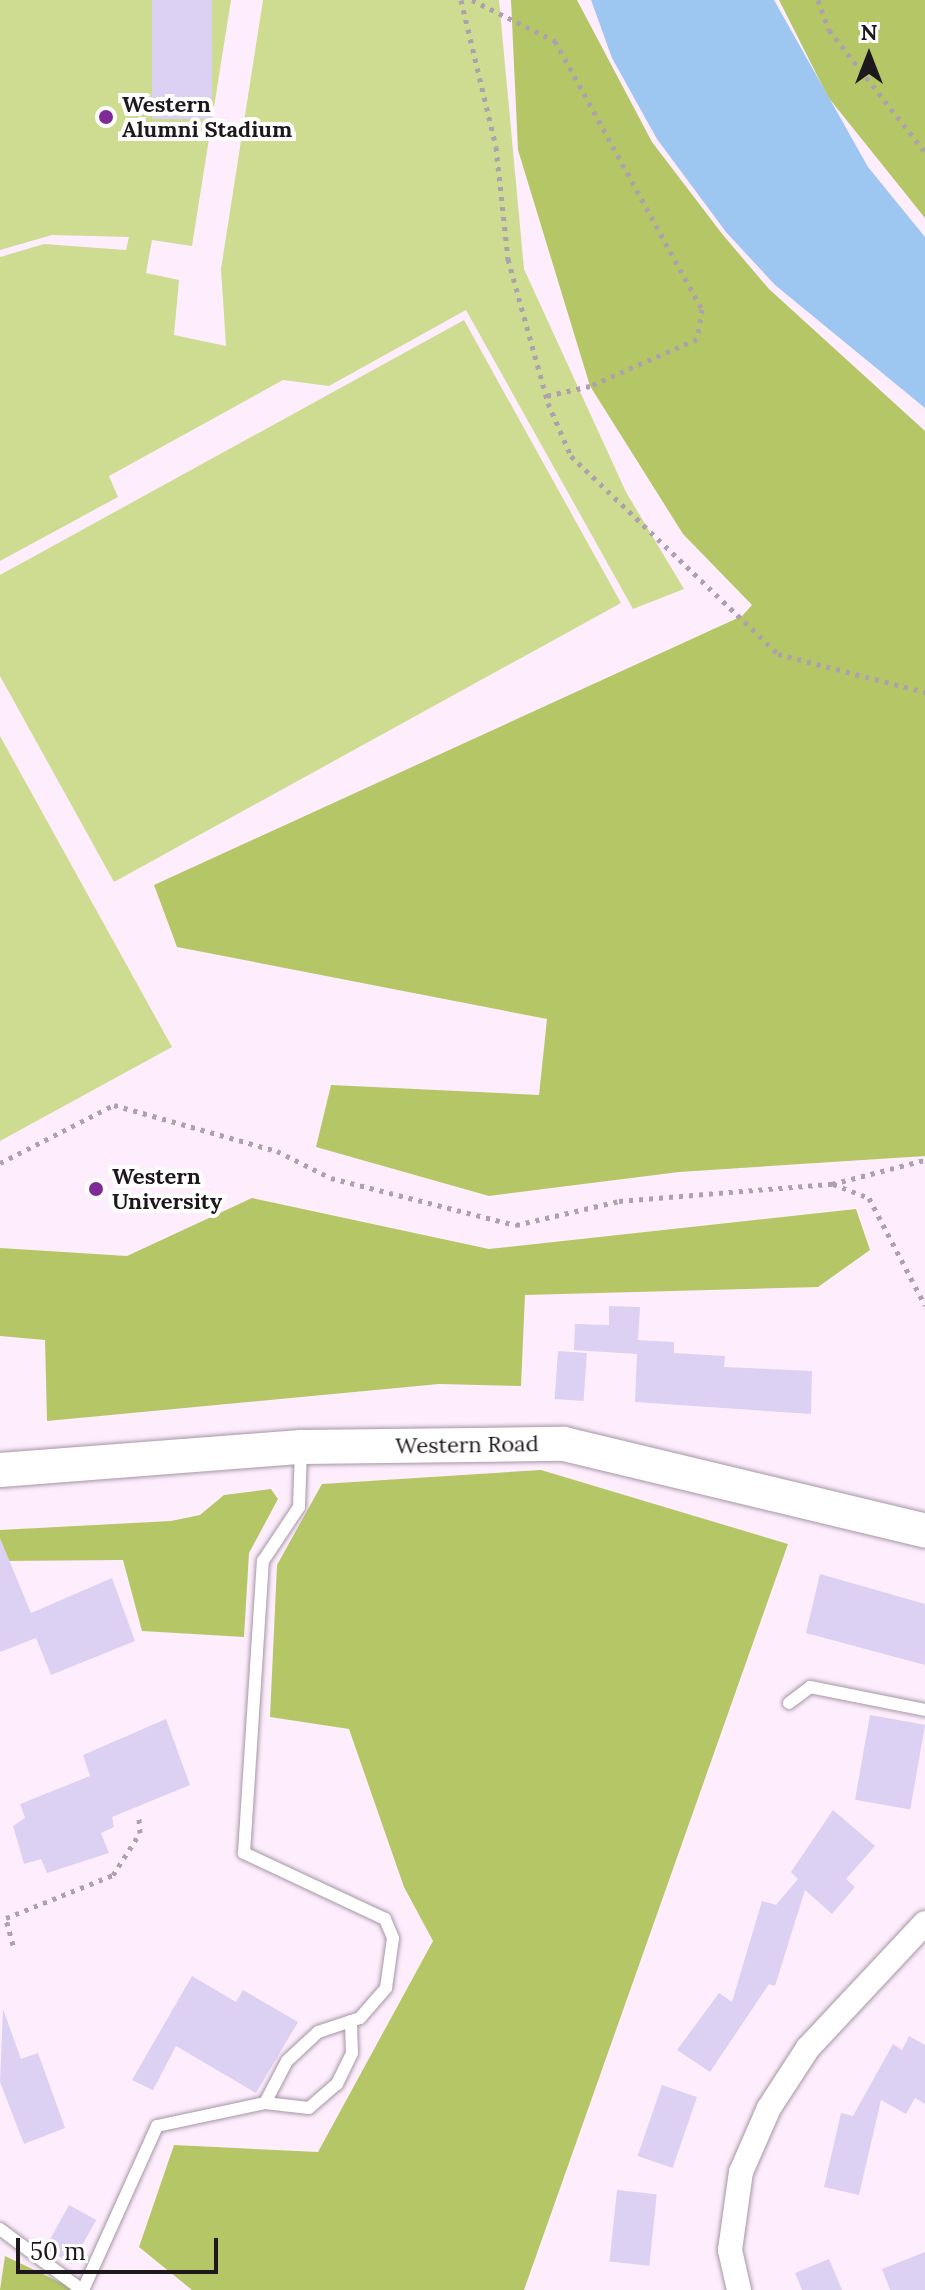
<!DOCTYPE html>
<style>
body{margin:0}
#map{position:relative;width:925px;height:2290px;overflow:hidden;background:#feeefd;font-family:Lora,serif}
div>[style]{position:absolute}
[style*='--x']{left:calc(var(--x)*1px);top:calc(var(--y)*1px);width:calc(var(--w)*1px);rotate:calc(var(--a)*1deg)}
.green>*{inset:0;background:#cddc91}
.forest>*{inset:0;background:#b5c666}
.water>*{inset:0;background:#9dc6f0}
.building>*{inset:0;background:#dcd0f3;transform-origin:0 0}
.path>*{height:5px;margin-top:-2.5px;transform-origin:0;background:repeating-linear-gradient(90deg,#aea1ad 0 4px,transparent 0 10px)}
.roads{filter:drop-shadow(0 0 2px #a596a4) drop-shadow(0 0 2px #a596a4)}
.service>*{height:12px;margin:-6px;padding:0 6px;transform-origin:6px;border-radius:6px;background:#fff}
.minor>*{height:24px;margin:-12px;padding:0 12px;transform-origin:12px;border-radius:12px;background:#fff}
.secondary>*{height:34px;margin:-17px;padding:0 17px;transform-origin:17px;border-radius:17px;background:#fff}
.dots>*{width:22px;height:22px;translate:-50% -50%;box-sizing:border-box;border:4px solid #fff;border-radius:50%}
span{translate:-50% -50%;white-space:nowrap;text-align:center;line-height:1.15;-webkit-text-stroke:8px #fff;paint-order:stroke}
.poi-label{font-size:22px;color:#1e181d;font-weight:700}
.left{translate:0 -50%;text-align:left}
.street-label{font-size:22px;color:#1e181d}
.north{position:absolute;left:829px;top:16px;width:80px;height:80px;-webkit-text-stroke:6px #fff;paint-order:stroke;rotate:0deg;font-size:22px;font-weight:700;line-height:32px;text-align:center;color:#1e181d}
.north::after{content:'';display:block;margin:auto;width:28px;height:36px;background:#1e181d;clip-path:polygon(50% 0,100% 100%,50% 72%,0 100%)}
.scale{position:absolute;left:16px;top:2238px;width:202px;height:36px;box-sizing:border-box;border:4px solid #1e181d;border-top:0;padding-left:10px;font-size:24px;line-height:28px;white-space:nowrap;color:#1e181d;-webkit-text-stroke:6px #fff;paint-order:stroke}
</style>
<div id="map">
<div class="green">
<div style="clip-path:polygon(0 0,231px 0,192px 246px,152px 240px,146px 273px,179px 280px,174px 335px,226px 346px,221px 269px,263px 0,499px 0,524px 269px,626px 492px,684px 589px,633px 609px,466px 310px,329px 386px,283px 380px,109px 476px,118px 497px,0 561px,0 257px,44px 244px,126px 250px,129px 237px,52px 235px,0 250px)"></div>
<div style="clip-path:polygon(464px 320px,621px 603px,114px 882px,0 676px,0 575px)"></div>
<div style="clip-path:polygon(0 736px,172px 1047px,0 1141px)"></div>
</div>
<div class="forest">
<div style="clip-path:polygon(511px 0,577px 0,652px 142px,723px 235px,769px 289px,925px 431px,925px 1156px,679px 1172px,489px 1196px,316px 1147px,331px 1085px,539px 1095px,547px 1019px,177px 947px,154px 885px,742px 616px,752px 605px,683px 534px,590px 386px,518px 150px)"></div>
<div style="clip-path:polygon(779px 0,925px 0,925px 218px,828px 97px)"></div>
<div style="clip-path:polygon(252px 1198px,489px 1249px,856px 1209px,870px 1250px,818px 1287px,525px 1295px,521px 1386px,439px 1384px,47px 1421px,45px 1340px,0 1336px,0 1248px,127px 1256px)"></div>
<div style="clip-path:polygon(541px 1470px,788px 1544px,524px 2290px,192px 2290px,139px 2247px,174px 2145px,318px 2152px,433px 1941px,404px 1887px,349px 1729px,270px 1717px,277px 1565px,322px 1484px)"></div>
<div style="clip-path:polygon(271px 1489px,278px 1499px,249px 1553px,244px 1637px,142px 1631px,123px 1560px,0 1561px,0 1530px,171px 1521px,200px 1515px,224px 1495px)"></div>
<div style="clip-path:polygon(5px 2256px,70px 2287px,70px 2290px,0 2290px)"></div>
</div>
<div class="water">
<div style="clip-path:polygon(591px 0,774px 0,868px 167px,925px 237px,925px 408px,775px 285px,726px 232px,657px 139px,612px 58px)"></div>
</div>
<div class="building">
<div style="left:152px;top:0;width:60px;height:119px"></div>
<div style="clip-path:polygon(609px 1306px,640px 1307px,638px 1340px,674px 1342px,674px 1353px,725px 1356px,724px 1367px,812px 1371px,811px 1414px,635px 1402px,637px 1354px,574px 1350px,575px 1324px,609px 1325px)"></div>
<div style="left:558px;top:1351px;width:29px;height:48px;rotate:4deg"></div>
<div style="clip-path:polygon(0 1538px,31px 1613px,112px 1578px,135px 1641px,51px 1675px,36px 1638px,0 1652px)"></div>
<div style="clip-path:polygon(820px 1574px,925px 1604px,925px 1665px,806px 1633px)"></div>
<div style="left:870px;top:1715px;width:56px;height:86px;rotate:10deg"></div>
<div style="clip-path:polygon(166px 1719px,190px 1785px,112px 1817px,114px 1827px,101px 1833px,109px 1853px,47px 1873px,41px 1859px,24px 1864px,13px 1826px,25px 1818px,20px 1804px,90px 1776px,83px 1755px)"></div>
<div style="clip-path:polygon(833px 1810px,875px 1846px,846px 1879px,855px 1887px,832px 1914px,805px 1890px,775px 1986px,769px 1984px,710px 2072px,677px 2050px,719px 1993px,732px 2002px,762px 1901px,776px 1905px,798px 1879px,791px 1872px)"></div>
<div style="clip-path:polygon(192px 1976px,236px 2002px,243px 1990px,298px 2022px,256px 2093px,176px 2046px,153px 2090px,132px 2080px)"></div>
<div style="clip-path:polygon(3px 2009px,21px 2059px,38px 2053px,65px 2128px,24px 2144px,0 2082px)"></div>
<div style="clip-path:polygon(909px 2036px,925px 2045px,925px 2104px,915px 2098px,906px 2114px,881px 2100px,859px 2195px,824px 2187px,841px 2113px,853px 2116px,893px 2044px,902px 2050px)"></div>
<div style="left:662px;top:2085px;width:37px;height:75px;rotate:19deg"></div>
<div style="left:617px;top:2190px;width:40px;height:72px;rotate:6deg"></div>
<div style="left:69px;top:2205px;width:31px;height:50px;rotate:29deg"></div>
<div style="clip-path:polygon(925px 2252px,925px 2290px,890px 2290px,882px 2269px)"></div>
<div style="clip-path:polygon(829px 2259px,842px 2290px,802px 2290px,795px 2273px)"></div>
</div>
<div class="path">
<div style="--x:461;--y:0;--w:151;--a:76.6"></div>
<div style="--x:496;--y:147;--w:113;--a:83.9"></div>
<div style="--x:508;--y:259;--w:149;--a:74.5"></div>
<div style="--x:548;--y:403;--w:58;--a:66.5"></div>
<div style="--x:571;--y:456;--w:286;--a:43.7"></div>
<div style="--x:778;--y:654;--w:152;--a:14.5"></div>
<div style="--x:472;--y:0;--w:93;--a:26.3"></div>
<div style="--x:555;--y:41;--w:306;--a:61.3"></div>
<div style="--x:702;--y:309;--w:30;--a:99"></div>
<div style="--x:697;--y:339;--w:117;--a:156.3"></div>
<div style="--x:590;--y:386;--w:45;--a:167.2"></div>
<div style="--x:818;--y:0;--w:32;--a:70"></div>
<div style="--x:829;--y:30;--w:155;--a:51.8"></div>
<div style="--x:0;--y:1163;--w:128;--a:-27"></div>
<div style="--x:114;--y:1105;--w:169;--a:15.8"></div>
<div style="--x:277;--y:1151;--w:60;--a:26.6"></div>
<div style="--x:331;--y:1178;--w:191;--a:14.3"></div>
<div style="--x:516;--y:1225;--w:106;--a:-13.1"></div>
<div style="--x:619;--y:1201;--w:214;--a:-4.6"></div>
<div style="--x:832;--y:1184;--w:96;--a:-14.5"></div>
<div style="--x:833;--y:1184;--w:39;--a:21"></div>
<div style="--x:869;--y:1198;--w:121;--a:62.4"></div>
<div style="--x:13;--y:1945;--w:28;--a:-105"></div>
<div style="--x:6;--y:1918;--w:115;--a:-21.9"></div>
<div style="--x:113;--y:1875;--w:50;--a:-57.3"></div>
<div style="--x:140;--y:1833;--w:16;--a:-94"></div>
</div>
<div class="roads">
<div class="service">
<div style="--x:789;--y:1703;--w:26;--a:-37"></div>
<div style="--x:810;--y:1687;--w:117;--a:11.3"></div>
<div style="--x:265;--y:2103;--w:44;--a:6.5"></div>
<div style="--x:309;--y:2108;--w:37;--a:-41"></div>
<div style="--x:337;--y:2084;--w:34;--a:-64"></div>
<div style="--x:352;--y:2053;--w:32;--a:-92"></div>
<div style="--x:0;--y:2229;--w:102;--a:36.6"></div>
<div style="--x:83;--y:2290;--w:180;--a:-65.7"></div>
<div style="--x:157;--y:2126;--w:110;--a:-12"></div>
<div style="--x:265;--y:2103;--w:47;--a:-62.4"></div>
<div style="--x:287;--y:2061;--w:42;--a:-43.1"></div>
<div style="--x:318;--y:2032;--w:44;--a:-18.4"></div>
<div style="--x:360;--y:2018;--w:40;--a:-49"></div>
<div style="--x:386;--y:1988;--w:50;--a:-82"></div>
<div style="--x:393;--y:1938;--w:21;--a:-113"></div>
<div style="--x:385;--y:1919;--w:156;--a:-154.9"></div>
<div style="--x:244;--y:1853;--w:293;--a:-86.3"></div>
<div style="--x:263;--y:1561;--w:65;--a:-56.3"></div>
<div style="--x:299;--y:1507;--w:56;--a:-88"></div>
</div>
<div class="minor">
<div style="--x:739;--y:2290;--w:41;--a:-102.7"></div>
<div style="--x:730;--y:2250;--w:79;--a:-82"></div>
<div style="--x:741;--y:2172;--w:70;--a:-66.4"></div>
<div style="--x:769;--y:2108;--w:72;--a:-57"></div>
<div style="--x:808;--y:2048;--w:171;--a:-46.9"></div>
</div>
<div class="secondary">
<div style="--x:0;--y:1470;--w:302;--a:-4.4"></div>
<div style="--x:301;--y:1447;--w:263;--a:-0.7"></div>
<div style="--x:564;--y:1444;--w:371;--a:13.5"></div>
</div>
</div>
<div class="dots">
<div style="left:106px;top:117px;background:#802a98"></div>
<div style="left:96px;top:1189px;background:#802a98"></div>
</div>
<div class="poi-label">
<span class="left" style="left:122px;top:117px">Western<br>Alumni Stadium</span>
<span class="left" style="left:112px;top:1189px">Western<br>University</span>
</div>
<div class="street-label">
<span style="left:467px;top:1445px;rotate:-1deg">Western Road</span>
</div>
<div class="north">N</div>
<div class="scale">50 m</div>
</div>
